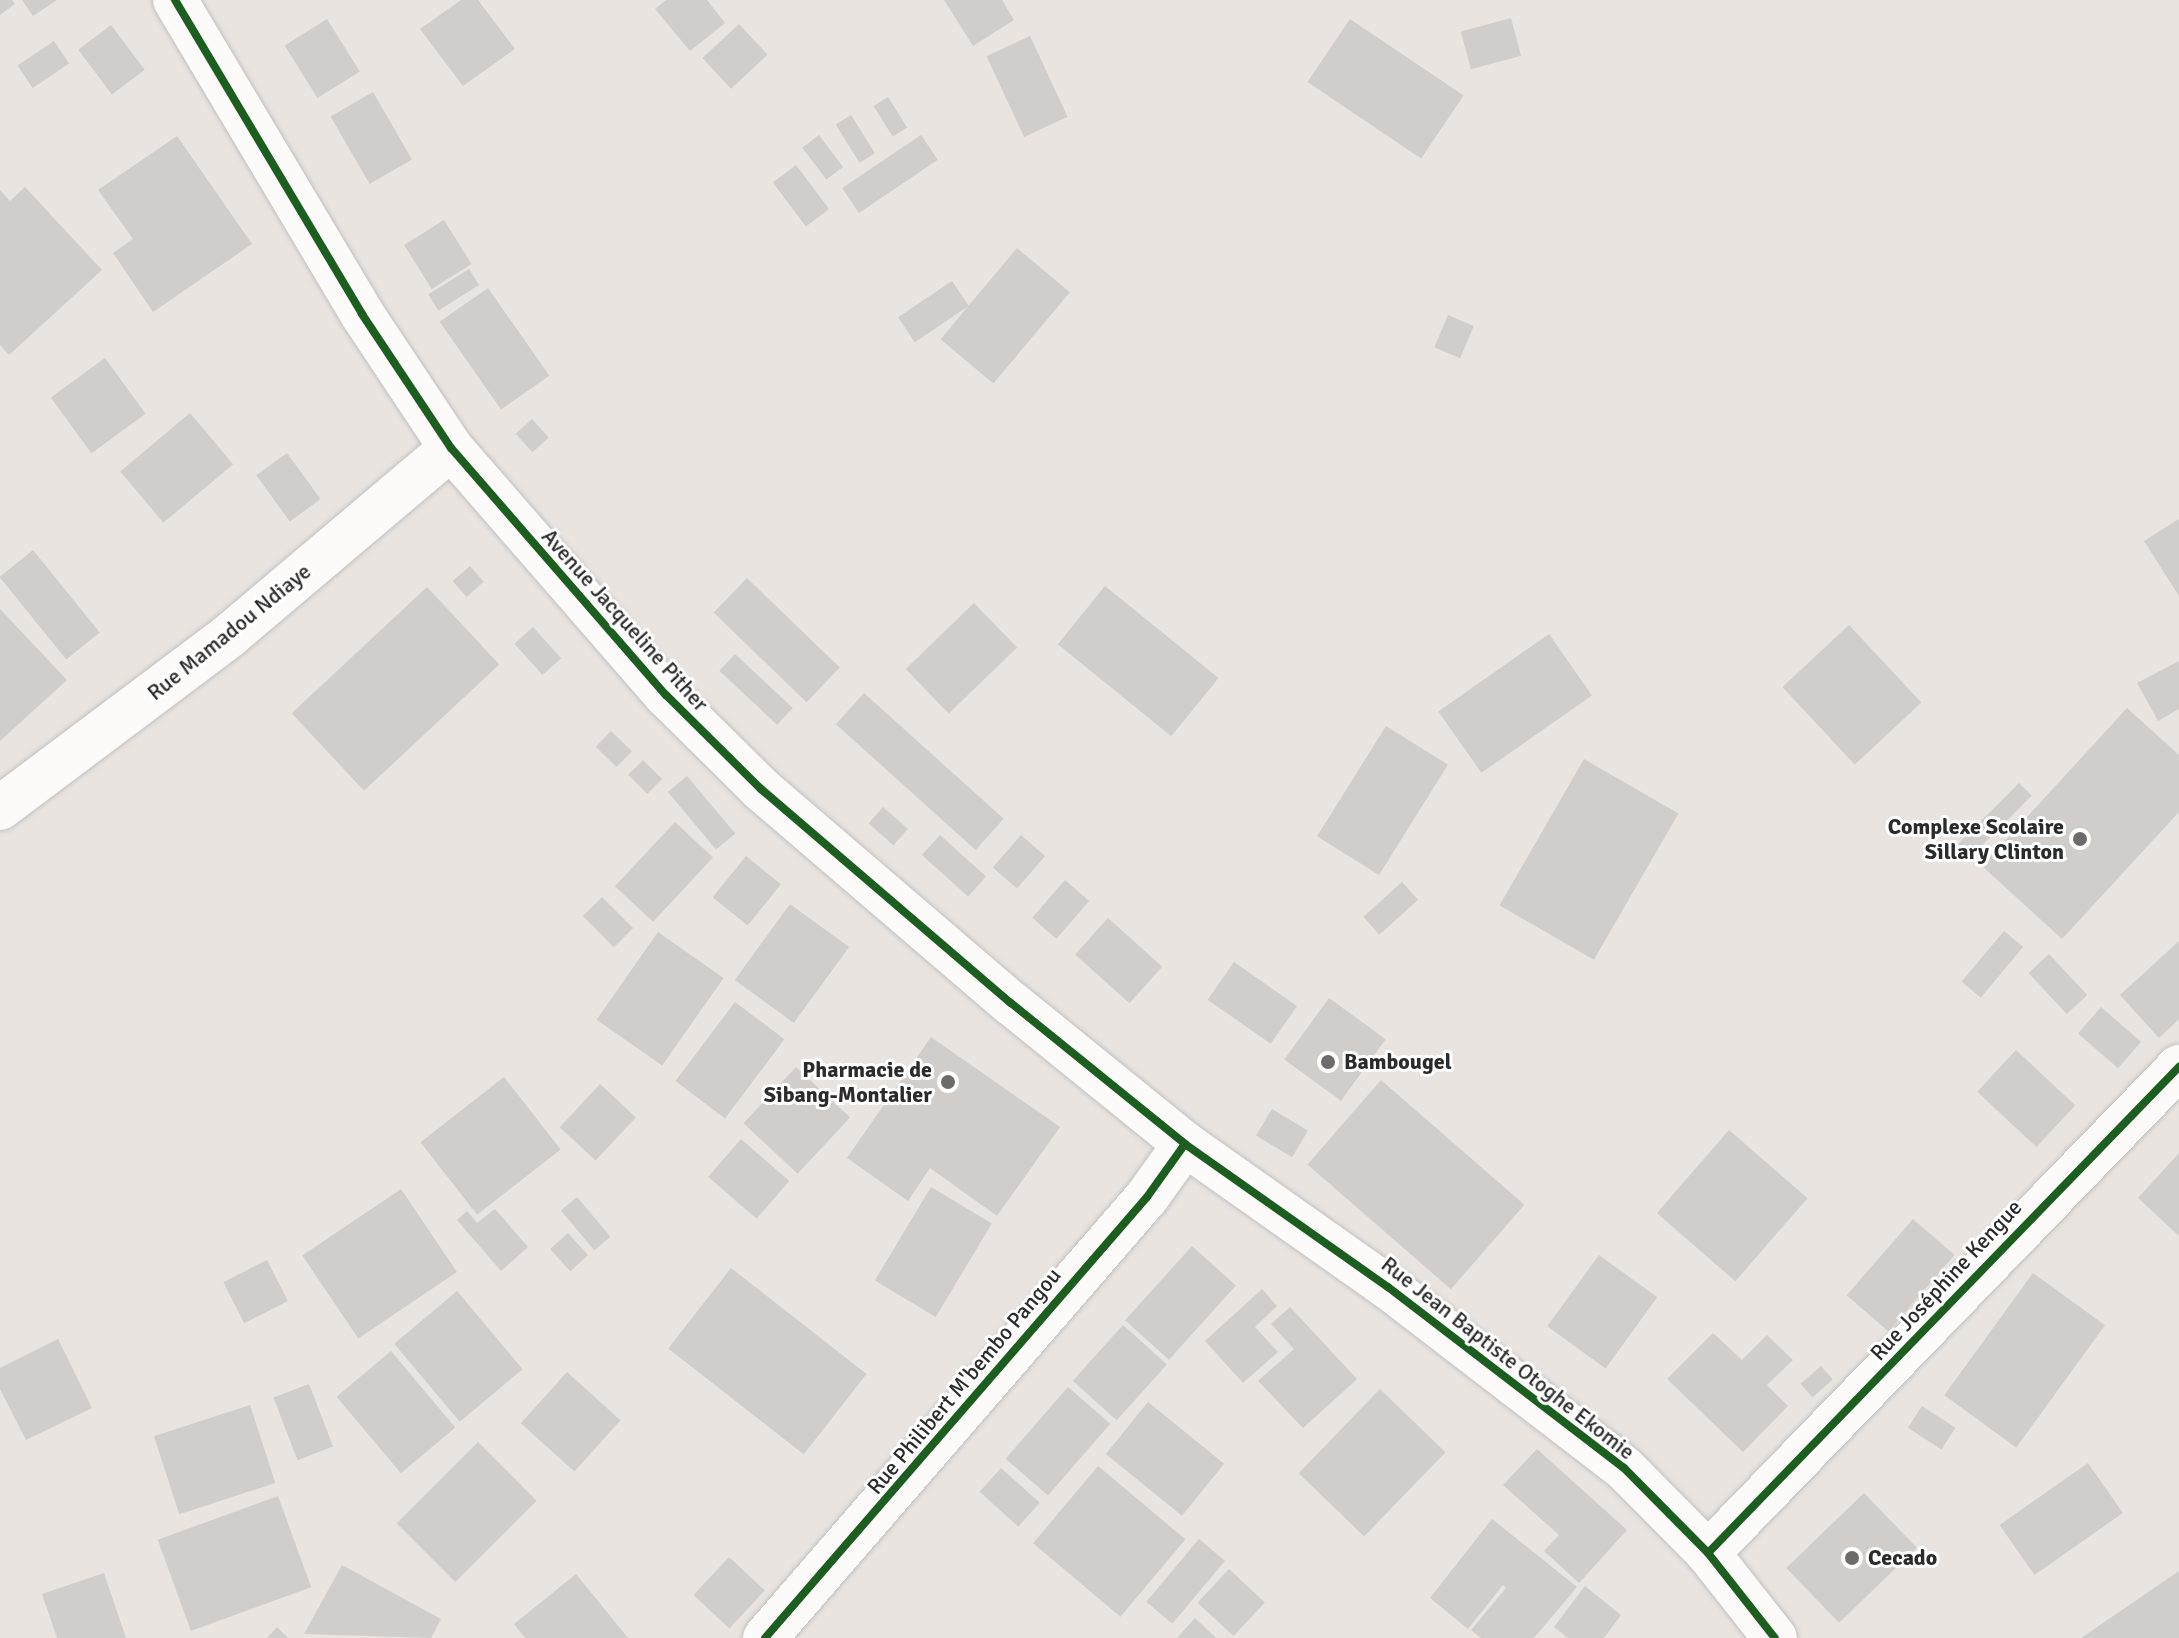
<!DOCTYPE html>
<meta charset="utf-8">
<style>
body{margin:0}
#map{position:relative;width:2179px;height:1638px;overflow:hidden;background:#e9e4e0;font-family:Signika,sans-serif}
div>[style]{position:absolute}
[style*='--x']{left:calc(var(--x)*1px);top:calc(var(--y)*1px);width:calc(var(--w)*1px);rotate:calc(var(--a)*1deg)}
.building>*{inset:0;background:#d0cdca;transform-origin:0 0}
.roads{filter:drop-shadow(0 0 2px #c2c1c2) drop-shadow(0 0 2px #c2c1c2)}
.minor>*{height:44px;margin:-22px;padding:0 22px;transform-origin:22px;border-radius:22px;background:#fcfbfa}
.tertiary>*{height:44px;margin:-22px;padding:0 22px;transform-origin:22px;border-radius:22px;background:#fcfbfa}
.cycleway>*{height:8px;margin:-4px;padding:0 4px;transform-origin:4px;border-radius:4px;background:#1b5e20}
.dots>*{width:22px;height:22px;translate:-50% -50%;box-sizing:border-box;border:4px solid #fff;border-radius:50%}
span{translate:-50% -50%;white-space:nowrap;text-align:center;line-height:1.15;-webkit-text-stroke:6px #fff;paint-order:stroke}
.street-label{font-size:22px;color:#2b2b2b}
.poi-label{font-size:22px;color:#2b2b2b;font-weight:700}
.right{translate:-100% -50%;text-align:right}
.left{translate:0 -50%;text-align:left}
</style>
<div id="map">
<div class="building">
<div style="clip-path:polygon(0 0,12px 0,15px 4px,0 15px)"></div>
<div style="clip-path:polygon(22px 0,57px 0,33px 16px)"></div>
<div style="clip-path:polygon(461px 0,478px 0,515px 49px,463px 86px,420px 29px)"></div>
<div style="clip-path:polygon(666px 0,707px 0,725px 23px,690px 51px,655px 9px)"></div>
<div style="clip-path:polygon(944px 0,1002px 0,1014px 20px,973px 46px)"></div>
<div style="left:1511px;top:18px;width:39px;height:52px;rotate:75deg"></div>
<div style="left:327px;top:19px;width:62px;height:50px;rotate:58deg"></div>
<div style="left:1350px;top:19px;width:137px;height:76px;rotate:34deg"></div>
<div style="left:739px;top:24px;width:42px;height:50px;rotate:47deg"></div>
<div style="left:111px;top:25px;width:56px;height:41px;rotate:53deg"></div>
<div style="left:1030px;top:36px;width:89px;height:48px;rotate:65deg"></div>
<div style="left:54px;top:41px;width:27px;height:44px;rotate:56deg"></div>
<div style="left:373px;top:92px;width:78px;height:49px;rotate:60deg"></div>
<div style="left:888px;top:97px;width:36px;height:17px;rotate:58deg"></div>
<div style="left:851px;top:115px;width:45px;height:18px;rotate:58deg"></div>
<div style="left:819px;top:135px;width:40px;height:21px;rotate:53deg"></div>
<div style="left:921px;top:135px;width:30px;height:95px;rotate:56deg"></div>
<div style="clip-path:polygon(177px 136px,252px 244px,153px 312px,113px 253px,133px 239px,98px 190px)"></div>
<div style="left:796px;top:165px;width:55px;height:29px;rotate:53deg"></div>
<div style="clip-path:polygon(25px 187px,102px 270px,9px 355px,0 345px,0 190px,10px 201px)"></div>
<div style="left:444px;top:220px;width:52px;height:47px;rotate:58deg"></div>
<div style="left:1017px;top:248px;width:69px;height:119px;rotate:40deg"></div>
<div style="left:469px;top:269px;width:19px;height:48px;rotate:58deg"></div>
<div style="left:952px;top:281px;width:30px;height:65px;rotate:56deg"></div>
<div style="left:488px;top:288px;width:107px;height:59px;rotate:55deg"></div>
<div style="left:1448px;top:315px;width:28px;height:35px;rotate:23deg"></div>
<div style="left:105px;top:358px;width:69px;height:67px;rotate:54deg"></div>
<div style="left:190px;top:413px;width:67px;height:91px;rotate:50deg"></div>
<div style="left:532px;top:419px;width:25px;height:22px;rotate:48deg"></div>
<div style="left:287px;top:453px;width:57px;height:38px;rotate:54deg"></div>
<div style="clip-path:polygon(2179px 519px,2179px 596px,2144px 541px)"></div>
<div style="left:33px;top:550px;width:106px;height:43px;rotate:51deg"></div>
<div style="left:470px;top:566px;width:21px;height:23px;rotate:49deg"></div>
<div style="left:747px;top:578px;width:129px;height:48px;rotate:44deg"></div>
<div style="left:1105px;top:586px;width:146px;height:75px;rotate:39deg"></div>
<div style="left:427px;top:587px;width:106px;height:185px;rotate:47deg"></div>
<div style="left:974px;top:603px;width:62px;height:95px;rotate:46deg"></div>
<div style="clip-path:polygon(0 609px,67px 680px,0 741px)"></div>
<div style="left:1849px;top:625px;width:106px;height:91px;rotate:47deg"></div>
<div style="left:533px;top:627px;width:42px;height:25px;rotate:48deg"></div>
<div style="left:1549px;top:634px;width:75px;height:135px;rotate:55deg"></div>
<div style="left:735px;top:654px;width:79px;height:23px;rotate:43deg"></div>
<div style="clip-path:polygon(2179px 661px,2179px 709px,2158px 721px,2137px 683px)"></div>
<div style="left:864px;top:693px;width:188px;height:42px;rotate:42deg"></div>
<div style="clip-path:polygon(2127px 708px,2179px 755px,2179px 812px,2062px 939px,1982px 866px)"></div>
<div style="left:1386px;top:726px;width:73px;height:130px;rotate:32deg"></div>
<div style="left:611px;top:731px;width:29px;height:22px;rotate:44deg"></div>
<div style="left:1584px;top:759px;width:109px;height:169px;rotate:30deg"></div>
<div style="left:643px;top:760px;width:27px;height:21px;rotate:45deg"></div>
<div style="left:687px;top:776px;width:75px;height:25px;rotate:50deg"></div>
<div style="left:2019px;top:783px;width:18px;height:86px;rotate:45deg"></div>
<div style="left:883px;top:807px;width:33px;height:22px;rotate:41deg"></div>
<div style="left:675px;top:822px;width:52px;height:88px;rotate:43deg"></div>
<div style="left:940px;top:835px;width:62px;height:27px;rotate:42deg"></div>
<div style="left:1021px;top:835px;width:32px;height:43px;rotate:41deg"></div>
<div style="left:746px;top:856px;width:45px;height:53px;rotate:39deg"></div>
<div style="left:1065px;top:880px;width:32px;height:50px;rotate:41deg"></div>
<div style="left:1402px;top:882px;width:24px;height:52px;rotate:48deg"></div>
<div style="left:602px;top:897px;width:44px;height:27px;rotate:45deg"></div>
<div style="left:790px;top:904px;width:73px;height:94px;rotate:36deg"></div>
<div style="left:1108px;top:918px;width:73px;height:49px;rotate:42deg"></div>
<div style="left:2004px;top:931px;width:25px;height:66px;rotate:40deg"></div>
<div style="left:658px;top:932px;width:80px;height:107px;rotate:35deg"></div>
<div style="clip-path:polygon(2179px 941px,2179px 1019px,2159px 1038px,2120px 995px)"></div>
<div style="left:2049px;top:954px;width:56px;height:28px;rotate:47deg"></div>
<div style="left:1234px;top:962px;width:77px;height:46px;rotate:35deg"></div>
<div style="left:1329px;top:998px;width:70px;height:76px;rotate:36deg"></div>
<div style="left:735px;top:1002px;width:62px;height:99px;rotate:37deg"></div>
<div style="left:2101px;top:1007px;width:53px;height:35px;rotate:41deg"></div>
<div style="clip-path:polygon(931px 1037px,1060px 1127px,997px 1216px,930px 1168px,908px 1201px,847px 1158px)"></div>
<div style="left:2016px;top:1050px;width:81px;height:57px;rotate:43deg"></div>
<div style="left:796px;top:1067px;width:74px;height:77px;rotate:43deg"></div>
<div style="left:504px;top:1077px;width:92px;height:106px;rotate:52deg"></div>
<div style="left:1381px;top:1080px;width:190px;height:112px;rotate:41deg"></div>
<div style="left:600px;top:1084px;width:49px;height:59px;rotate:43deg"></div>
<div style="left:1272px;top:1109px;width:42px;height:31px;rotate:31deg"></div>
<div style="left:1729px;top:1130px;width:104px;height:110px;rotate:41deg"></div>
<div style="left:741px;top:1139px;width:64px;height:50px;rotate:41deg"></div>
<div style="clip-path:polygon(2179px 1153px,2179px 1236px,2138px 1198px)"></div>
<div style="left:931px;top:1187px;width:71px;height:109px;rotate:31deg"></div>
<div style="left:401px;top:1189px;width:100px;height:119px;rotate:56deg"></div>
<div style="left:577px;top:1197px;width:52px;height:21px;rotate:50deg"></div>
<div style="clip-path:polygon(495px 1209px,528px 1247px,501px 1271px,457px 1220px,467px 1211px,477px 1223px)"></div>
<div style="left:1913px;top:1219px;width:55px;height:101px;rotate:41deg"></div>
<div style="left:568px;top:1233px;width:30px;height:24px;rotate:48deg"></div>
<div style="left:1192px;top:1246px;width:59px;height:100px;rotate:42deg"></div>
<div style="left:1599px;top:1255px;width:72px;height:88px;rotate:36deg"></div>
<div style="left:267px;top:1260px;width:46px;height:49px;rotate:63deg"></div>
<div style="left:731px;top:1268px;width:172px;height:102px;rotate:38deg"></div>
<div style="left:2033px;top:1273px;width:89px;height:151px;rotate:36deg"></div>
<div style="clip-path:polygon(1262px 1289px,1277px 1306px,1255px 1327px,1278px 1352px,1243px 1383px,1205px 1341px)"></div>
<div style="left:457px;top:1291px;width:102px;height:82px;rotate:50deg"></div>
<div style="clip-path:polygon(1290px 1307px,1357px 1379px,1303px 1428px,1258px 1381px,1294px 1349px,1271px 1324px)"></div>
<div style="left:1123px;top:1325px;width:59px;height:75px;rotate:42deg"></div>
<div style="clip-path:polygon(1713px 1333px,1742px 1360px,1767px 1335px,1793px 1360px,1767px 1385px,1788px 1406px,1743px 1452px,1667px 1379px)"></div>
<div style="clip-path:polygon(58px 1339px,92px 1408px,26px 1440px,0 1389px,0 1368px)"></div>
<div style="left:391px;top:1351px;width:100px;height:71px;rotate:50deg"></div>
<div style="left:1821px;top:1366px;width:18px;height:27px;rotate:49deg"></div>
<div style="left:567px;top:1372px;width:72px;height:69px;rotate:42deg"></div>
<div style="left:309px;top:1384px;width:67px;height:38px;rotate:69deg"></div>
<div style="left:1068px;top:1387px;width:56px;height:95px;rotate:41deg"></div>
<div style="left:1380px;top:1389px;width:91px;height:117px;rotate:44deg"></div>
<div style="left:1148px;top:1402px;width:98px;height:67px;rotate:39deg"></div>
<div style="left:250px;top:1405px;width:82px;height:101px;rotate:72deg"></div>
<div style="left:1922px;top:1406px;width:40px;height:26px;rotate:33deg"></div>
<div style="left:478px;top:1442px;width:83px;height:115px;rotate:45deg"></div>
<div style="clip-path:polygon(1537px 1449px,1627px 1530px,1579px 1583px,1544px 1551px,1559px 1535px,1503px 1485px)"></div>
<div style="left:2088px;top:1463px;width:61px;height:108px;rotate:55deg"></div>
<div style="left:1098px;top:1466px;width:114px;height:101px;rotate:40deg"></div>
<div style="left:1001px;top:1468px;width:52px;height:32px;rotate:42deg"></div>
<div style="left:1864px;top:1493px;width:76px;height:108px;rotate:46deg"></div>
<div style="left:278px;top:1496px;width:97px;height:128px;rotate:70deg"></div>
<div style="clip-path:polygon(1492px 1519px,1577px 1587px,1534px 1638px,1481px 1638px,1471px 1630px,1506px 1588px,1503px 1585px,1468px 1629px,1430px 1598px)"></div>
<div style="left:1199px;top:1539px;width:34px;height:82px;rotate:40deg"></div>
<div style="left:729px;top:1557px;width:49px;height:52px;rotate:43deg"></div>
<div style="clip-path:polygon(342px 1565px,441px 1619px,431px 1638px,304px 1634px)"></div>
<div style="left:1229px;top:1569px;width:49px;height:46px;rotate:43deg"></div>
<div style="clip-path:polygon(2179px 1571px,2179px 1638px,2081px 1638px)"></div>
<div style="clip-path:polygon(104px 1573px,126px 1638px,57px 1638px,42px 1594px)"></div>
<div style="clip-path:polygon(576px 1574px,628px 1638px,525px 1638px,514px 1624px)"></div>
<div style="clip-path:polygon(1585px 1586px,1621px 1615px,1604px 1638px,1568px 1638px,1554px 1627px)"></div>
<div style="clip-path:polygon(1195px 1618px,1216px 1638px,1177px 1638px)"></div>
<div style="clip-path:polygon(277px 1627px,288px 1638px,267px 1638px)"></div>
</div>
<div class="roads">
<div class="minor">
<div style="--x:0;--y:808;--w:288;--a:-36.9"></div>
<div style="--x:230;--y:635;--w:289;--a:-40.2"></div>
</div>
<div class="tertiary">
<div style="--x:175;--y:0;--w:365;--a:59.2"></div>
<div style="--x:362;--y:314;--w:161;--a:56.4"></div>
<div style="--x:451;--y:448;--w:327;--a:49"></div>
<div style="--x:666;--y:695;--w:134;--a:44.7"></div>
<div style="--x:761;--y:789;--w:329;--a:40.6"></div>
<div style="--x:1011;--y:1003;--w:224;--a:39"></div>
<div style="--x:1185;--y:1144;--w:248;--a:35.2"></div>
<div style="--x:1388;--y:1287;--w:297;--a:37.5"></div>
<div style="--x:1624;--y:1468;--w:120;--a:45.3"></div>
<div style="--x:1708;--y:1553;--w:108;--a:51.8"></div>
<div style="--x:1708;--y:1553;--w:677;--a:-45.9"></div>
<div style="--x:765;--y:1638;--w:583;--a:-49.1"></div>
<div style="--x:1147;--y:1197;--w:65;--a:-54.4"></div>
</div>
</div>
<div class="cycleway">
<div style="--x:175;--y:0;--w:365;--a:59.2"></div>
<div style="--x:362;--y:314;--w:161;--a:56.4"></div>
<div style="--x:451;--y:448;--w:327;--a:49"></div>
<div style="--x:666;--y:695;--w:134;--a:44.7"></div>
<div style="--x:761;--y:789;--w:329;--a:40.6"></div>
<div style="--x:1011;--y:1003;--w:224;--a:39"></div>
<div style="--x:1185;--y:1144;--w:248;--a:35.2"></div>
<div style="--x:1388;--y:1287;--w:297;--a:37.5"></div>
<div style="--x:1624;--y:1468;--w:120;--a:45.3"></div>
<div style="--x:1708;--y:1553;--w:108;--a:51.8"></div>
<div style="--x:1708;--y:1553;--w:677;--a:-45.9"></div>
<div style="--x:765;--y:1638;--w:583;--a:-49.1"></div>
<div style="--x:1147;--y:1197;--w:65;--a:-54.4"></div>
</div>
<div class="dots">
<div style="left:2080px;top:839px;background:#6e6c6a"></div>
<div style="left:1328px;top:1062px;background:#6e6c6a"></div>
<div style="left:948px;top:1082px;background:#6e6c6a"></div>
<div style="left:1852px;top:1558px;background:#6e6c6a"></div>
</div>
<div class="street-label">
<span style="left:625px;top:620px;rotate:48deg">Avenue Jacqueline Pither</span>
<span style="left:229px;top:632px;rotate:-39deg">Rue Mamadou Ndiaye</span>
<span style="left:1946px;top:1280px;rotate:-47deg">Rue Joséphine Kengue</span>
<span style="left:1508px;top:1358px;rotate:38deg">Rue Jean Baptiste Otoghe Ekomie</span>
<span style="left:964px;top:1381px;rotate:-50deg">Rue Philibert M'bembo Pangou</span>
</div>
<div class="poi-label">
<span class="right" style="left:2064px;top:839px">Complexe Scolaire<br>Sillary Clinton</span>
<span class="left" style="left:1344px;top:1062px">Bambougel</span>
<span class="right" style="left:932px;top:1082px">Pharmacie de<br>Sibang-Montalier</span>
<span class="left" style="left:1868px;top:1558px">Cecado</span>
</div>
</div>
